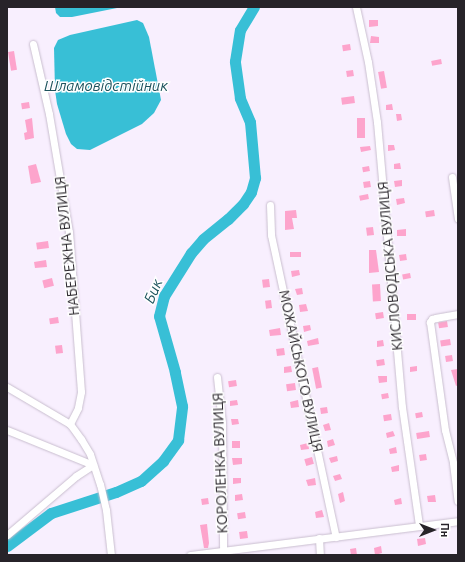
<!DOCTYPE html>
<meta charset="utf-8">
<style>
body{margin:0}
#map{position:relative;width:465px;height:562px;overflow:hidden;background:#f8effe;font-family:Ubuntu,sans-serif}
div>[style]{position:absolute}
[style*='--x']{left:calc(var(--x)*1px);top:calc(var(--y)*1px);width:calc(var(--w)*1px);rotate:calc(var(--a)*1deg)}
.water>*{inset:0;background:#38bfd6}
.river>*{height:11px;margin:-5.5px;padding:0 5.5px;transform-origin:5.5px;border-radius:5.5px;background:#38bfd6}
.building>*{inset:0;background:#fda4cc;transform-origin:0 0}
.roads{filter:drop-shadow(0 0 1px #c9becf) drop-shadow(0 0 1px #c9becf)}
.minor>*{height:7px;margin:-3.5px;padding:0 3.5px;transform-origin:3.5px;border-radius:3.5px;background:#fff}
span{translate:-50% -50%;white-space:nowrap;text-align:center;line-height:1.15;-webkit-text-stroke:3px #fff;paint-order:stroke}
.street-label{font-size:14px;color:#272329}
.water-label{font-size:15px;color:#1d535d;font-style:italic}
.frame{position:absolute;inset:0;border:8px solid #272329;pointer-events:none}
.north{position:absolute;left:413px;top:510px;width:40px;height:40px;-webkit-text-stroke:3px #fff;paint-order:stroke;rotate:90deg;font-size:11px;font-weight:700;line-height:16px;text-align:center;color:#272329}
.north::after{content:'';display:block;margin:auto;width:14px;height:18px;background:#272329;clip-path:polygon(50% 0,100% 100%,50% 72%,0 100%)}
</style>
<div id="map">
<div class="water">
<div style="clip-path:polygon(55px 7px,122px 7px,72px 17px,60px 17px,56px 13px)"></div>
<div style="clip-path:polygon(137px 20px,143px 23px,149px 37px,161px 100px,154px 113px,142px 124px,90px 150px,77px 149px,71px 144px,66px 134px,57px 104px,55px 90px,54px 48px,58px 40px,70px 35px)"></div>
</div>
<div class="river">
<div style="--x:7;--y:546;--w:55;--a:-36.9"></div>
<div style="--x:51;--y:513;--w:68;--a:-17.9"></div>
<div style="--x:116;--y:492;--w:27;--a:-24"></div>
<div style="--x:141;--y:481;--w:30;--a:-42"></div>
<div style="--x:163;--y:461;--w:26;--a:-54"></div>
<div style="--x:178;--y:440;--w:34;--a:-83"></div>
<div style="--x:182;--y:406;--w:35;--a:-102"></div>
<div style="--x:175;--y:372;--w:58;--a:-105.9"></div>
<div style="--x:159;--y:316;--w:21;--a:-76"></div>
<div style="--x:164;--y:296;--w:51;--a:-57.9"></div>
<div style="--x:191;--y:253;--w:18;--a:-49"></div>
<div style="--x:203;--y:239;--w:32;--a:-39"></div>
<div style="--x:228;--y:219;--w:21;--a:-45"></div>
<div style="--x:243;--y:204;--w:14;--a:-56"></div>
<div style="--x:251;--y:192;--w:15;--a:-74"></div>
<div style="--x:255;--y:178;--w:56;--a:-95.1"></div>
<div style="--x:250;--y:122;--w:26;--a:-113"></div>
<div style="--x:240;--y:98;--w:37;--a:-98"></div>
<div style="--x:235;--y:61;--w:31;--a:-81"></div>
<div style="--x:240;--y:30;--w:27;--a:-59"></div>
</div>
<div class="building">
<div style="clip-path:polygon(369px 20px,378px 20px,378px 26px,369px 27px)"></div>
<div style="clip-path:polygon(371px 36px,379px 37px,379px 43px,370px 43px)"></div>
<div style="left:350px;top:44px;width:6px;height:8px;rotate:81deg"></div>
<div style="left:14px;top:51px;width:19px;height:6px;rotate:81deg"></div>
<div style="left:441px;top:59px;width:5px;height:10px;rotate:79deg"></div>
<div style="left:353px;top:70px;width:6px;height:7px;rotate:81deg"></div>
<div style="left:384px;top:71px;width:17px;height:6px;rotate:80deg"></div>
<div style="left:354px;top:96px;width:7px;height:13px;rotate:82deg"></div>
<div style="left:29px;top:102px;width:6px;height:8px;rotate:81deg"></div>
<div style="clip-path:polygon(392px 104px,393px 110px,386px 110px,386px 105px)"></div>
<div style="clip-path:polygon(396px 114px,401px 114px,402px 120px,397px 121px)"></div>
<div style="clip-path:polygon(32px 118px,34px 138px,25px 140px,24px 133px,27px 132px,25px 120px)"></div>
<div style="left:357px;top:118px;width:8px;height:20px"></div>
<div style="clip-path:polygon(388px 145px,394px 145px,395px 150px,388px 151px)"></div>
<div style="clip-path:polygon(370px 146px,371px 150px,361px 152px,360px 147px)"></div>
<div style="clip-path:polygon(400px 163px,401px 169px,394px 169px,394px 164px)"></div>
<div style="clip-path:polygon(36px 164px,41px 182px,31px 184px,28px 166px)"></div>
<div style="left:369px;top:166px;width:5px;height:7px;rotate:79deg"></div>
<div style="clip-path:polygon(402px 180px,402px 186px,395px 187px,394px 181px)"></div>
<div style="left:370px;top:181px;width:6px;height:7px;rotate:81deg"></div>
<div style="left:368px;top:194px;width:5px;height:9px;rotate:79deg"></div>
<div style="clip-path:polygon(404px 198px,405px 203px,397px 205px,396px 199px)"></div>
<div style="clip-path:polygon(296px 210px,297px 218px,292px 218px,294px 229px,285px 230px,285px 211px)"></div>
<div style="left:434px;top:210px;width:6px;height:9px;rotate:81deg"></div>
<div style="left:373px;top:227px;width:8px;height:7px;rotate:83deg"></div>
<div style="clip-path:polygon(406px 229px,406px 236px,397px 236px,397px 230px)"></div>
<div style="left:48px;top:241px;width:7px;height:12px;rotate:82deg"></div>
<div style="clip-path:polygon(369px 250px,376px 250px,379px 272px,369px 273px)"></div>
<div style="left:301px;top:252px;width:5px;height:11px;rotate:90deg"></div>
<div style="left:406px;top:254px;width:6px;height:7px;rotate:81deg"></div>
<div style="clip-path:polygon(46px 260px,47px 267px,35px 268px,34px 262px)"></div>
<div style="clip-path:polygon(299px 270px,300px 275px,292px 277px,291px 271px)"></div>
<div style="left:410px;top:273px;width:5px;height:8px;rotate:79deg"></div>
<div style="left:52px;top:278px;width:8px;height:10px;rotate:76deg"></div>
<div style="left:269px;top:279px;width:8px;height:7px;rotate:83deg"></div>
<div style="left:380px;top:284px;width:17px;height:8px;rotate:87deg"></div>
<div style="clip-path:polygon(302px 288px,303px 294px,297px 295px,295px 289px)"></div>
<div style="left:271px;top:300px;width:8px;height:6px;rotate:83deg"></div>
<div style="clip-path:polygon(306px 304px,308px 311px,300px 312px,299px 305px)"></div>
<div style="left:383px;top:312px;width:6px;height:8px;rotate:81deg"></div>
<div style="left:416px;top:314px;width:6px;height:9px;rotate:90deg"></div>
<div style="left:58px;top:317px;width:6px;height:9px;rotate:81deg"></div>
<div style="left:447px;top:321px;width:6px;height:9px;rotate:81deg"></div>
<div style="clip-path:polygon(310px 325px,311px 330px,304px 332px,303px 326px)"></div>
<div style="clip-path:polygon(280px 328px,281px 335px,270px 336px,269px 330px)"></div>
<div style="clip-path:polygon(318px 338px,319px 344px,308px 346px,307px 341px)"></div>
<div style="left:450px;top:339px;width:6px;height:10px;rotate:81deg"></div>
<div style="clip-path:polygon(383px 340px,384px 346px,377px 347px,377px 341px)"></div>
<div style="left:62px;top:345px;width:8px;height:7px;rotate:83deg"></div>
<div style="left:284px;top:348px;width:7px;height:8px;rotate:82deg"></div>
<div style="left:452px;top:355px;width:6px;height:7px;rotate:81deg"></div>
<div style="left:384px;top:359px;width:6px;height:8px;rotate:81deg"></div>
<div style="clip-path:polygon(291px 366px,292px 372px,284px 373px,284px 367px)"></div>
<div style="clip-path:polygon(417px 366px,417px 371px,410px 372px,410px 367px)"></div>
<div style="left:318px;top:367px;width:21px;height:6px;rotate:79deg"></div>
<div style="clip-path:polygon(458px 369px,458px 385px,456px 386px,451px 370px)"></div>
<div style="clip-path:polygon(378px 376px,387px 376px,387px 382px,379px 383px)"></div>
<div style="left:236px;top:380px;width:6px;height:8px;rotate:81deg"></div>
<div style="left:295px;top:383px;width:7px;height:9px;rotate:82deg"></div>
<div style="left:388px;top:393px;width:5px;height:7px;rotate:79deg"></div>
<div style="clip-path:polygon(237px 400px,238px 405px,230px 406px,230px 401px)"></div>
<div style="clip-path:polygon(298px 400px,299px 407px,291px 408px,290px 402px)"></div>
<div style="left:327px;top:407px;width:6px;height:7px;rotate:81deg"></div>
<div style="left:422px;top:412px;width:5px;height:7px;rotate:79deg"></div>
<div style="left:391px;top:414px;width:6px;height:8px;rotate:81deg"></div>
<div style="clip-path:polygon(231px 419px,238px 419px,239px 424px,232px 425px)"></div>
<div style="clip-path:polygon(329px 423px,331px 430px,325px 431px,323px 425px)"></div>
<div style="clip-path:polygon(393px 431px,395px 436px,387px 438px,386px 433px)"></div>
<div style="left:429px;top:431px;width:6px;height:13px;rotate:81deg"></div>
<div style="clip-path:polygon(333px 439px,335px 445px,328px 447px,327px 441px)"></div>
<div style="left:232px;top:441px;width:8px;height:7px"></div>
<div style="clip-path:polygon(308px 443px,309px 449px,301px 450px,300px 445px)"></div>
<div style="clip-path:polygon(396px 447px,397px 453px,390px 454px,389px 449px)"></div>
<div style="left:426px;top:454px;width:6px;height:7px;rotate:81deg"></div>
<div style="clip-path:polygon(337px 456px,338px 461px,331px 463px,329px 458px)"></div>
<div style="left:312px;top:457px;width:7px;height:8px;rotate:74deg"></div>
<div style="clip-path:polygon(232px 458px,242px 458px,242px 464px,233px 465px)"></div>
<div style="clip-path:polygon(399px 465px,399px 471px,392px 472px,391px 467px)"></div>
<div style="clip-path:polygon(340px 474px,342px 479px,335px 481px,333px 476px)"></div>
<div style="clip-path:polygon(233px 478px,241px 478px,241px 483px,233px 484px)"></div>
<div style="clip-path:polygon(315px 478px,316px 485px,308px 486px,306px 480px)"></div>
<div style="clip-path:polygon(343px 492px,345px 501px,340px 503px,338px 494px)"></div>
<div style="clip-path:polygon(242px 494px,243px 500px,235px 501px,235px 495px)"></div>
<div style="clip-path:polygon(435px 495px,436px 502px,428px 502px,427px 496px)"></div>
<div style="left:208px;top:498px;width:6px;height:7px;rotate:81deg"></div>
<div style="clip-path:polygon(401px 498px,402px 504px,395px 505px,394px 500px)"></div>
<div style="clip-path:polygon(322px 510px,324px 517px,316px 518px,315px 512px)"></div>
<div style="left:245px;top:512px;width:6px;height:8px;rotate:81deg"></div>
<div style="clip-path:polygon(207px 524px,209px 543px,208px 548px,204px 548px,200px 525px)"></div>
<div style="left:247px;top:531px;width:7px;height:8px;rotate:82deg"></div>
<div style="clip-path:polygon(425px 538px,426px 544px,418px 546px,417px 539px)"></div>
<div style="clip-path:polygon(381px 546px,382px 553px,375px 555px,374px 548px)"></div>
<div style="clip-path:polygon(356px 548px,357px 555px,351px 555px,350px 549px)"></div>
</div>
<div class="roads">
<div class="minor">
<div style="--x:356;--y:7;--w:56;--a:77.7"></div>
<div style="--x:368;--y:62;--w:61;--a:81.5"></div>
<div style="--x:377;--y:122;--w:286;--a:85"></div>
<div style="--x:402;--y:407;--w:119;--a:81.8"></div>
<div style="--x:33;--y:44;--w:72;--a:77.1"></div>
<div style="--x:49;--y:114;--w:120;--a:80.4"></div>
<div style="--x:69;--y:232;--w:160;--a:85.7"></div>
<div style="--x:81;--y:392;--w:16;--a:101"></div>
<div style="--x:78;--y:408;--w:18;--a:117"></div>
<div style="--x:452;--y:177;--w:42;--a:81.9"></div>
<div style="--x:270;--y:205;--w:30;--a:88"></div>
<div style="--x:271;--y:235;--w:309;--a:77.9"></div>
<div style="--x:458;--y:314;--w:22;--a:170"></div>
<div style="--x:436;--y:318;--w:4;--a:166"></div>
<div style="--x:432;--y:319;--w:4;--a:124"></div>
<div style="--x:430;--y:322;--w:109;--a:82.1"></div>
<div style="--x:445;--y:430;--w:34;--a:76"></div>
<div style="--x:453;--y:463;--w:38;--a:83"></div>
<div style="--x:217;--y:377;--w:46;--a:83.8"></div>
<div style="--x:222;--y:423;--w:127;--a:89.5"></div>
<div style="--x:7;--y:387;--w:73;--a:30.4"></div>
<div style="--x:70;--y:424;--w:19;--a:54"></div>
<div style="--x:81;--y:439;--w:17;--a:59"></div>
<div style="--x:90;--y:454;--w:32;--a:72"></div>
<div style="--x:100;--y:484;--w:27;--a:77"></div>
<div style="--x:106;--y:510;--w:45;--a:83.7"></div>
<div style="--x:7;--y:430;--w:93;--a:22.1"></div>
<div style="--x:7;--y:535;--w:91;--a:-40.5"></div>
<div style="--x:76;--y:476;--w:20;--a:-33"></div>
<div style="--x:319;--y:538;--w:17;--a:87"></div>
<div style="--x:190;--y:555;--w:270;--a:-7.2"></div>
</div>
</div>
<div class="street-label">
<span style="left:67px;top:246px;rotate:-96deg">НАБЕРЕЖНА ВУЛИЦЯ</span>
<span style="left:390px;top:266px;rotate:-95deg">КИСЛОВОДСЬКА ВУЛИЦЯ</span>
<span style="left:301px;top:371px;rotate:78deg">МОЖАЙСЬКОГО ВУЛИЦЯ</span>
<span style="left:220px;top:463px;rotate:-92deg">КОРОЛЕНКА ВУЛИЦЯ</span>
</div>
<div class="water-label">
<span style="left:106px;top:86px">Шламовідстійник</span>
<span style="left:153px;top:291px;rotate:-67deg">Бик</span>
</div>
<div class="frame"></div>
<div class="north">Пн</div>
</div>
